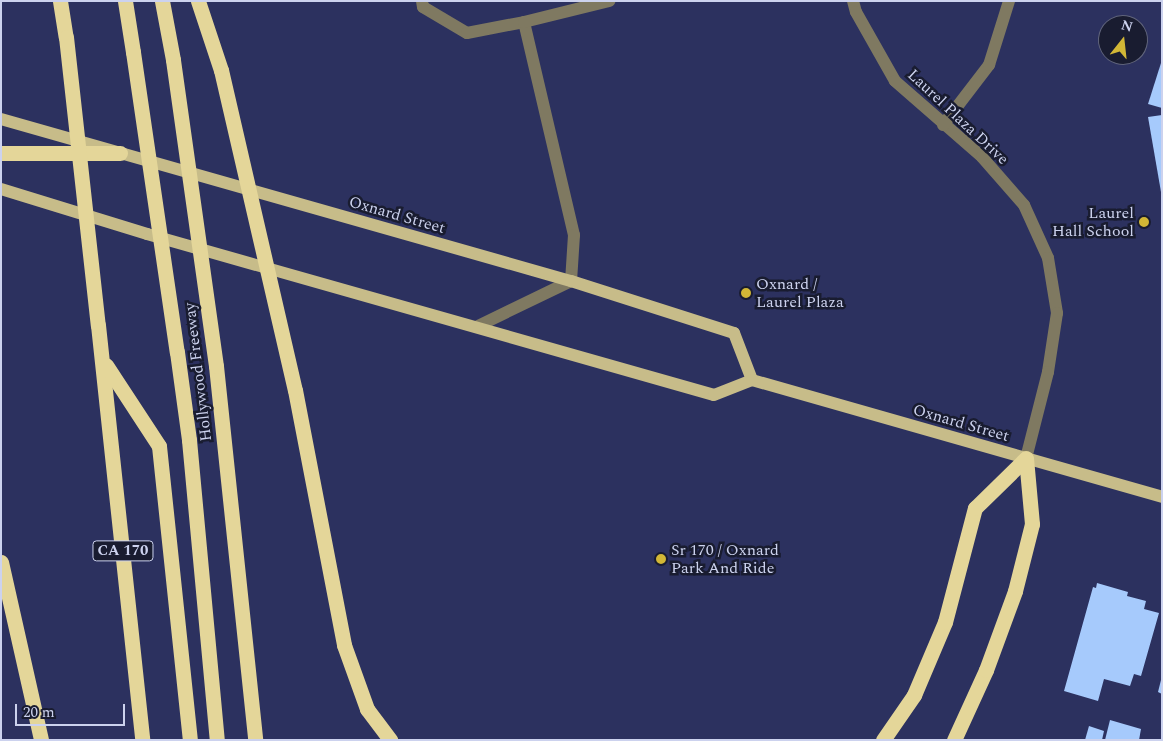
<!DOCTYPE html>
<style>
body{margin:0}
#map{position:relative;width:1163px;height:741px;overflow:hidden;background:#2c315f;font-family:Spectral,serif}
div>[style]{position:absolute}
[style*='--x']{left:calc(var(--x)*1px);top:calc(var(--y)*1px);width:calc(var(--w)*1px);rotate:calc(var(--a)*1deg)}
.building>*{inset:0;background:#a6cafc}
.minor>*{height:12px;margin:-6px;padding:0 6px;transform-origin:6px;border-radius:6px;background:#7f7961}
.major>*{height:12px;margin:-6px;padding:0 6px;transform-origin:6px;border-radius:6px;background:#c7bc89}
.highway>*{height:15px;margin:-7.5px;padding:0 7.5px;transform-origin:7.5px;border-radius:7.5px;background:#e4d699}
.highway-bridge>*{height:15px;margin:-7.5px;padding:0 7.5px;transform-origin:7.5px;border-radius:7.5px;background:#e4d699}
.dots>*{width:14px;height:14px;translate:-50% -50%;box-sizing:border-box;border:2px solid #191c30;border-radius:50%}
span{translate:-50% -50%;white-space:nowrap;text-align:center;line-height:1.15;-webkit-text-stroke:5px #191c30;paint-order:stroke}
.shield-label span{padding:1px 4px;background:#191c30;border:1px solid;border-radius:4px;-webkit-text-stroke-width:0}
.shield-label{font-size:15px;color:#ccd2ee;font-weight:700}
.street-label{font-size:16px;color:#ccd2ee}
.poi-label{font-size:16px;color:#ccd2ee}
.right{translate:-100% -50%;text-align:right}
.left{translate:0 -50%;text-align:left}
.frame{position:absolute;inset:0;border:2px solid #ccd2ee;pointer-events:none}
.north{position:absolute;left:1098px;top:15px;width:50px;height:50px;box-sizing:border-box;background:#191c30;border:1px solid #61657c;border-radius:50%;rotate:16deg;font-size:14px;font-weight:700;line-height:20px;text-align:center;color:#ccd2ee}
.north::after{content:'';display:block;margin:auto;width:18px;height:22px;background:#d2b736;clip-path:polygon(50% 0,100% 100%,50% 72%,0 100%)}
.scale{position:absolute;left:15px;top:704px;width:110px;height:22px;box-sizing:border-box;border:2px solid #ccd2ee;border-top:0;padding-left:6px;font-size:15px;line-height:18px;white-space:nowrap;color:#ccd2ee;-webkit-text-stroke:4px #191c30;paint-order:stroke}
</style>
<div id="map">
<div class="building">
<div style="clip-path:polygon(1161px 63px,1162px 63px,1162px 108px,1148px 104px)"></div>
<div style="clip-path:polygon(1162px 115px,1162px 192px,1161px 192px,1148px 117px)"></div>
<div style="clip-path:polygon(1097px 583px,1128px 592px,1127px 596px,1146px 601px,1144px 609px,1159px 613px,1141px 676px,1134px 674px,1130px 686px,1104px 679px,1098px 701px,1064px 691px,1093px 587px,1096px 588px)"></div>
<div style="clip-path:polygon(1161px 680px,1162px 680px,1162px 694px,1158px 692px)"></div>
<div style="clip-path:polygon(1110px 720px,1141px 729px,1139px 740px,1105px 740px)"></div>
<div style="clip-path:polygon(1089px 726px,1104px 731px,1102px 740px,1085px 740px)"></div>
</div>
<div class="minor">
<div style="--x:422;--y:1;--w:6;--a:81"></div>
<div style="--x:423;--y:7;--w:51;--a:30.6"></div>
<div style="--x:467;--y:33;--w:58;--a:-10.9"></div>
<div style="--x:524;--y:22;--w:219;--a:76.8"></div>
<div style="--x:574;--y:235;--w:46;--a:93.7"></div>
<div style="--x:571;--y:281;--w:103;--a:154.2"></div>
<div style="--x:853;--y:1;--w:11;--a:75"></div>
<div style="--x:856;--y:12;--w:79;--a:60.5"></div>
<div style="--x:895;--y:81;--w:116;--a:41.1"></div>
<div style="--x:982;--y:157;--w:64;--a:48.8"></div>
<div style="--x:1024;--y:205;--w:58;--a:65.6"></div>
<div style="--x:1048;--y:258;--w:56;--a:80.7"></div>
<div style="--x:1057;--y:313;--w:60;--a:98.7"></div>
<div style="--x:1048;--y:372;--w:89;--a:104.3"></div>
<div style="--x:524;--y:22;--w:88;--a:-13.9"></div>
<div style="--x:943;--y:125;--w:76;--a:-52.5"></div>
<div style="--x:989;--y:65;--w:67;--a:-72.6"></div>
</div>
<div class="major">
<div style="--x:1;--y:119;--w:593;--a:15.87"></div>
<div style="--x:571;--y:281;--w:171;--a:17.7"></div>
<div style="--x:734;--y:333;--w:50;--a:69"></div>
<div style="--x:1;--y:189;--w:153;--a:17.1"></div>
<div style="--x:147;--y:234;--w:589;--a:15.85"></div>
<div style="--x:714;--y:395;--w:41;--a:-21.5"></div>
<div style="--x:752;--y:380;--w:426;--a:15.9"></div>
</div>
<div class="highway">
<div style="--x:60;--y:1;--w:36;--a:81"></div>
<div style="--x:125;--y:1;--w:52;--a:81.1"></div>
<div style="--x:162;--y:1;--w:60;--a:79.4"></div>
<div style="--x:198;--y:1;--w:73;--a:71.6"></div>
<div style="--x:1;--y:153;--w:119;--a:0"></div>
<div style="--x:98;--y:325;--w:417;--a:83.9"></div>
<div style="--x:177;--y:352;--w:89;--a:82.2"></div>
<div style="--x:189;--y:440;--w:301;--a:84.7"></div>
<div style="--x:106;--y:365;--w:97;--a:56.8"></div>
<div style="--x:159;--y:446;--w:296;--a:84"></div>
<div style="--x:216;--y:366;--w:376;--a:84"></div>
<div style="--x:295;--y:390;--w:260;--a:79.1"></div>
<div style="--x:344;--y:645;--w:68;--a:70.2"></div>
<div style="--x:367;--y:709;--w:39;--a:53"></div>
<div style="--x:1;--y:562;--w:182;--a:77.3"></div>
<div style="--x:883;--y:740;--w:55;--a:-55.4"></div>
<div style="--x:914;--y:695;--w:79;--a:-67"></div>
<div style="--x:945;--y:622;--w:118;--a:-75.3"></div>
<div style="--x:975;--y:508;--w:71;--a:-44.4"></div>
<div style="--x:954;--y:740;--w:77;--a:-65.4"></div>
<div style="--x:986;--y:670;--w:84;--a:-69.8"></div>
<div style="--x:1015;--y:591;--w:69;--a:-75.8"></div>
<div style="--x:1032;--y:524;--w:66;--a:-95.2"></div>
</div>
<div class="highway-bridge">
<div style="--x:66;--y:37;--w:290;--a:83.7"></div>
<div style="--x:133;--y:52;--w:303;--a:81.7"></div>
<div style="--x:173;--y:60;--w:309;--a:82"></div>
<div style="--x:221;--y:70;--w:328;--a:77"></div>
</div>
<div class="dots">
<div style="left:1144px;top:222px;background:#d2b736"></div>
<div style="left:746px;top:293px;background:#d2b736"></div>
<div style="left:661px;top:559px;background:#d2b736"></div>
</div>
<div class="shield-label">
<span style="left:123px;top:551px">CA 170</span>
</div>
<div class="street-label">
<span style="left:958px;top:117px;rotate:43deg">Laurel Plaza Drive</span>
<span style="left:397px;top:215px;rotate:16deg">Oxnard Street</span>
<span style="left:198px;top:372px;rotate:-97deg">Hollywood Freeway</span>
<span style="left:961px;top:423px;rotate:16deg">Oxnard Street</span>
</div>
<div class="poi-label">
<span class="right" style="left:1134px;top:222px">Laurel<br>Hall School</span>
<span class="left" style="left:756px;top:293px">Oxnard /<br>Laurel Plaza</span>
<span class="left" style="left:671px;top:559px">Sr 170 / Oxnard<br>Park And Ride</span>
</div>
<div class="frame"></div>
<div class="north">N</div>
<div class="scale">20 m</div>
</div>
